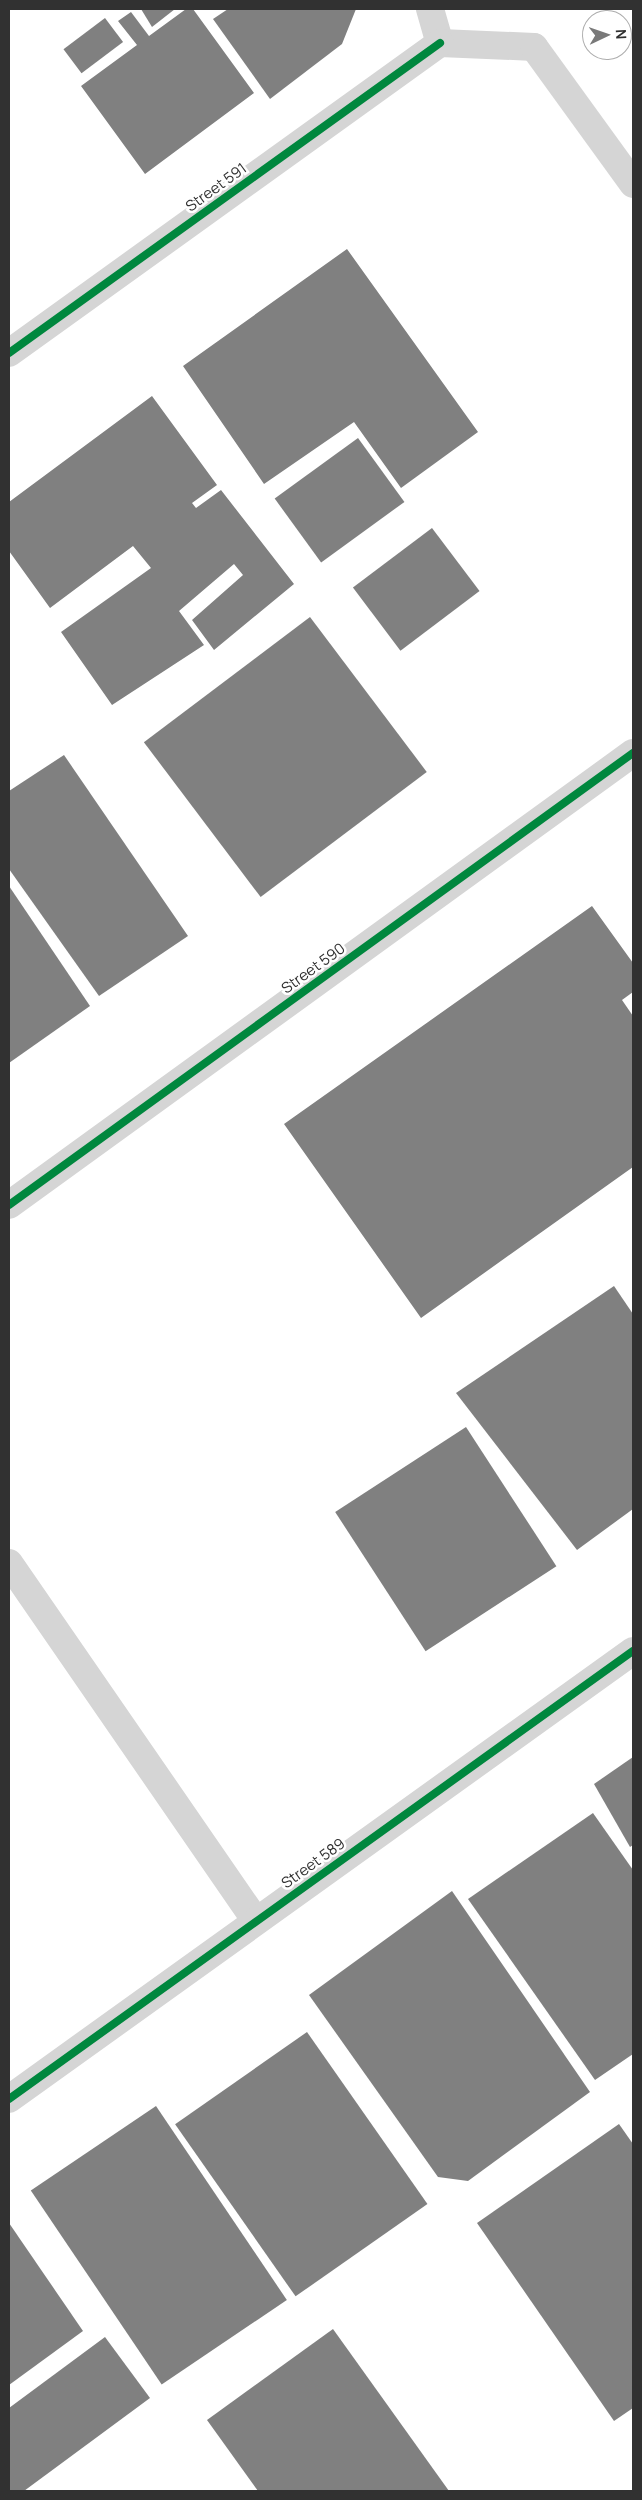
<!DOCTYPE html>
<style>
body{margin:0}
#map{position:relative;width:642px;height:2500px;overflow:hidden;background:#fff;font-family:Manrope,sans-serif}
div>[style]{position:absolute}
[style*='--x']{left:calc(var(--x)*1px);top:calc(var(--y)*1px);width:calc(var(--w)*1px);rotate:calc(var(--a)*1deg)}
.building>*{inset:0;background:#808080;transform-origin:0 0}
.minor>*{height:28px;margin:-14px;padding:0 14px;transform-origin:14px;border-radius:14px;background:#d5d5d5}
.cycleway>*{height:8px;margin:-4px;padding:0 4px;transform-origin:4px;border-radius:4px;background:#00873e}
span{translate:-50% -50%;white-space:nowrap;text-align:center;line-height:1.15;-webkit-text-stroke:5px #fff;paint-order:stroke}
.street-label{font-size:15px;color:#313131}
.frame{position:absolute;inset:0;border:10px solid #313131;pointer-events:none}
.north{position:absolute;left:582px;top:10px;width:50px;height:50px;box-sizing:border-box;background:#fff;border:1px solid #adadad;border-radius:50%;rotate:87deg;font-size:14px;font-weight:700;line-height:20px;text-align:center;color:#313131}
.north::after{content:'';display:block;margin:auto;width:18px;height:22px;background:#797979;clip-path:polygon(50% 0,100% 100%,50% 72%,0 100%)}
</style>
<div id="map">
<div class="building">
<div style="clip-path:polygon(141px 9px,175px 9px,152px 27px)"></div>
<div style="clip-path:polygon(186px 9px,193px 9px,254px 93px,145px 174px,81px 86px,137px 45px,118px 21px,131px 12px,149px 36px)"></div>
<div style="clip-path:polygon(228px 9px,356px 9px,342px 44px,270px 99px,213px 19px)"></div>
<div style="left:105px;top:18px;width:30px;height:52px;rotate:53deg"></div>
<div style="clip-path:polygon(347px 249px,478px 432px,401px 488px,354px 422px,264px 484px,183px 366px)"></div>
<div style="clip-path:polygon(152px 396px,217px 485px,192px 503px,196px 508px,221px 490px,294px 584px,214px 650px,192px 620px,243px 575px,234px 564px,179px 611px,204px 645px,112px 705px,61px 632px,151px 568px,133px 546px,50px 608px,9px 551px,9px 502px)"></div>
<div style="left:358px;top:438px;width:79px;height:103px;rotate:54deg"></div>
<div style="left:432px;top:528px;width:79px;height:99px;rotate:53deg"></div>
<div style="left:310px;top:617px;width:194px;height:208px;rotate:53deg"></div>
<div style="clip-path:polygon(64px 755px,188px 936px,99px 996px,9px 869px,9px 791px)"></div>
<div style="clip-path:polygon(9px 886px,90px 1006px,9px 1063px)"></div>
<div style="clip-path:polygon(592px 906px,633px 963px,633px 992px,622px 1000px,633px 1016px,633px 1167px,421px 1318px,284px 1124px)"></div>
<div style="clip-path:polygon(614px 1286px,633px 1314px,633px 1509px,577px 1550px,456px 1393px)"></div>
<div style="left:466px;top:1427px;width:166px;height:156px;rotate:57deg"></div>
<div style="clip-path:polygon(633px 1757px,633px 1845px,630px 1847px,594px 1784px)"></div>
<div style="clip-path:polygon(593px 1813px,633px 1870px,633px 2054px,595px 2080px,468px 1899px)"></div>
<div style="clip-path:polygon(452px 1891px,590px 2092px,468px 2181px,438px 2177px,309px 1995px)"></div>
<div style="left:307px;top:2032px;width:210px;height:161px;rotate:55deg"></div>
<div style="left:156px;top:2106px;width:234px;height:151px;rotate:56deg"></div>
<div style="clip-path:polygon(619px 2124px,633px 2144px,633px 2408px,614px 2421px,477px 2223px)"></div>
<div style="clip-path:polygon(9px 2223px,83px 2331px,9px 2385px)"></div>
<div style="clip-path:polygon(333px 2329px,449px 2491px,258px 2491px,207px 2420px)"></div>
<div style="clip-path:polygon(105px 2337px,150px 2398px,24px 2491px,9px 2491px,9px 2408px)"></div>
</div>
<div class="minor">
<div style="--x:430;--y:9;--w:35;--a:74"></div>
<div style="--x:440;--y:43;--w:94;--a:2.4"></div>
<div style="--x:534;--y:47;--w:169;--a:54.1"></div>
<div style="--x:9;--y:353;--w:531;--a:-35.73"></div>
<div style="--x:9;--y:1205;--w:771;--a:-35.92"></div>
<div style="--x:9;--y:1563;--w:435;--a:55.4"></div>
<div style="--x:9;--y:2099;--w:768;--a:-35.68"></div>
</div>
<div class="cycleway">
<div style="--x:9;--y:353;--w:531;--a:-35.73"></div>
<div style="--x:9;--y:1205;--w:771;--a:-35.92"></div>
<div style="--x:9;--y:2099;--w:768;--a:-35.68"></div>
</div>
<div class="street-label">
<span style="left:216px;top:187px;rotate:-36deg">Street 591</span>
<span style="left:313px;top:968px;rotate:-36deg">Street 590</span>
<span style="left:313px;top:1863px;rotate:-36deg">Street 589</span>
</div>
<div class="frame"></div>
<div class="north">N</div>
</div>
